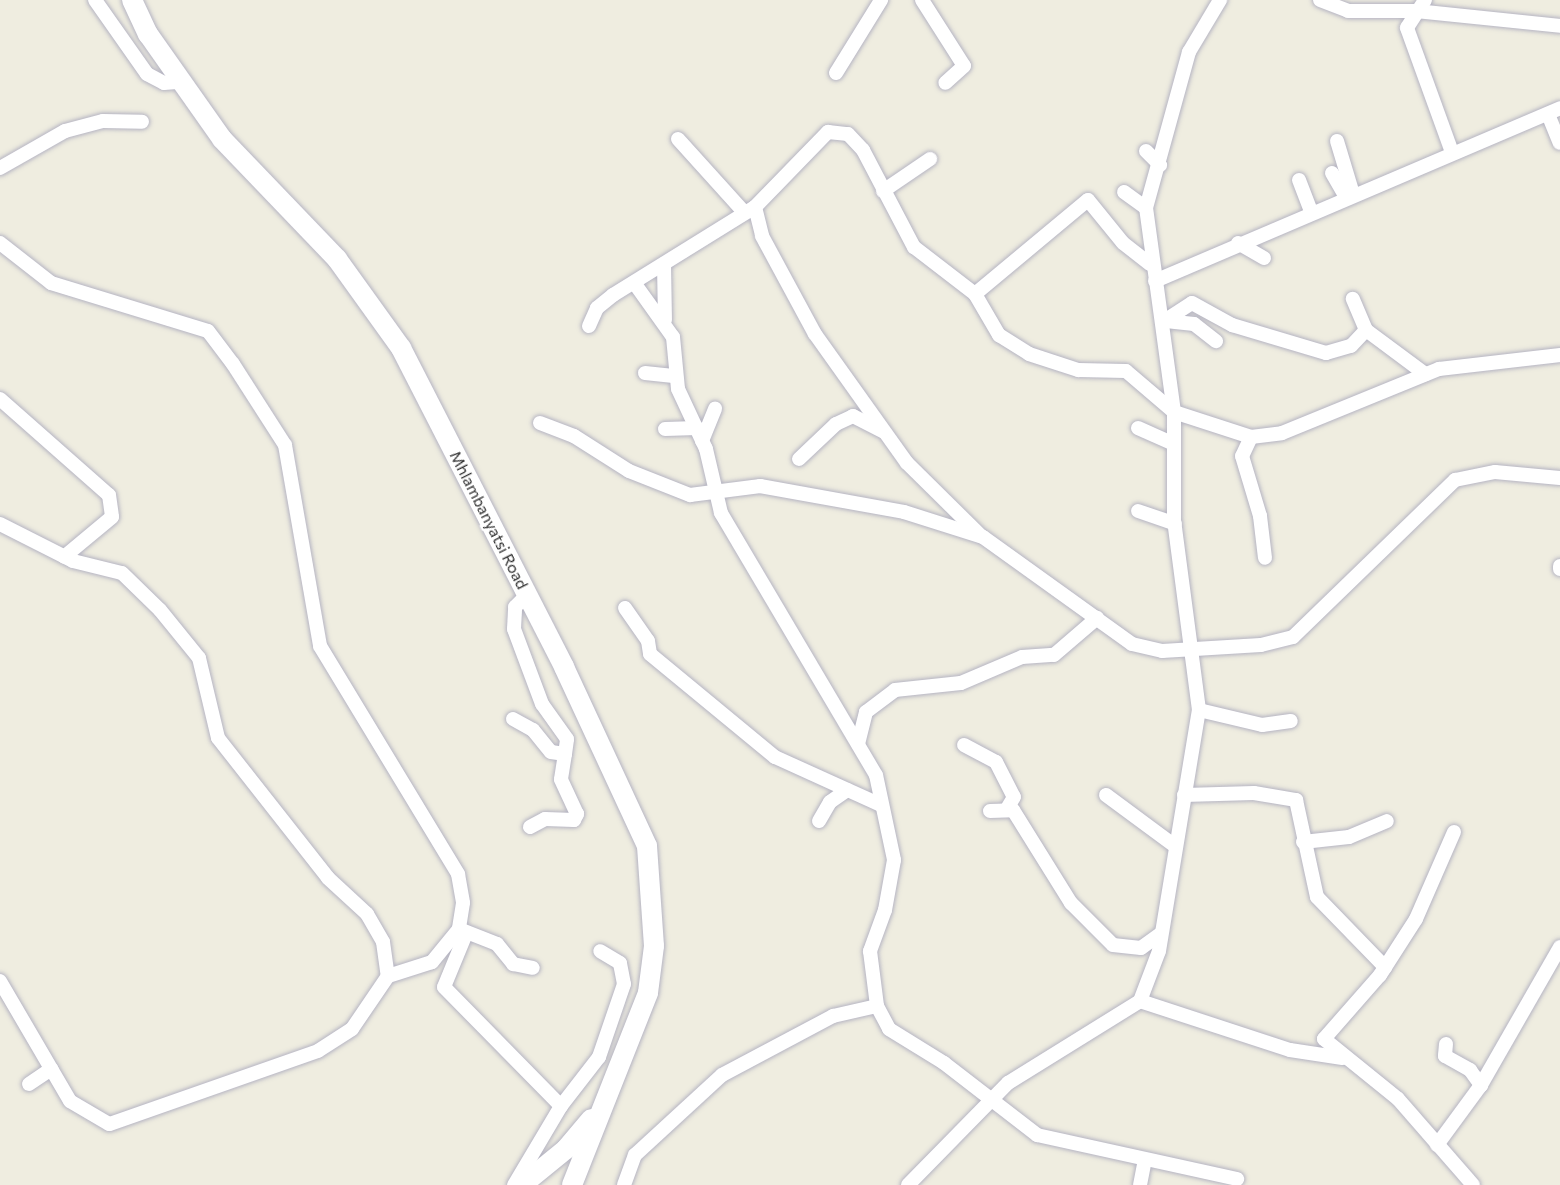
<!DOCTYPE html>
<style>
body{margin:0}
#map{position:relative;width:1560px;height:1185px;overflow:hidden;background:#efede0;font-family:Commissioner,sans-serif}
div>[style]{position:absolute}
[style*='--x']{left:calc(var(--x)*1px);top:calc(var(--y)*1px);width:calc(var(--w)*1px);rotate:calc(var(--a)*1deg)}
.roads{filter:drop-shadow(0 0 2px #b5b4c2) drop-shadow(0 0 2px #b5b4c2)}
.street>*{height:14px;margin:-7px;padding:0 7px;transform-origin:7px;border-radius:7px;background:#fff}
.secondary>*{height:20px;margin:-10px;padding:0 10px;transform-origin:10px;border-radius:10px;background:#fff}
span{translate:-50% -50%;white-space:nowrap;text-align:center;line-height:1.15;-webkit-text-stroke:4.5px #fff;paint-order:stroke}
.street-label{font-size:16px;color:#2e2e2e}
</style>
<div id="map">
<div class="roads">
<div class="street">
<div style="--x:95;--y:0;--w:90;--a:54.9"></div>
<div style="--x:147;--y:74;--w:19;--a:28"></div>
<div style="--x:164;--y:83;--w:16;--a:-4"></div>
<div style="--x:922;--y:0;--w:78;--a:57.5"></div>
<div style="--x:964;--y:66;--w:25;--a:138"></div>
<div style="--x:1320;--y:0;--w:30;--a:21"></div>
<div style="--x:1348;--y:11;--w:68;--a:0"></div>
<div style="--x:1416;--y:11;--w:145;--a:5.9"></div>
<div style="--x:1425;--y:0;--w:33;--a:123"></div>
<div style="--x:1407;--y:28;--w:132;--a:70.1"></div>
<div style="--x:836;--y:73;--w:86;--a:-58.3"></div>
<div style="--x:1548;--y:114;--w:31;--a:68"></div>
<div style="--x:678;--y:139;--w:98;--a:47.9"></div>
<div style="--x:1337;--y:141;--w:55;--a:73.2"></div>
<div style="--x:1146;--y:151;--w:20;--a:45"></div>
<div style="--x:0;--y:168;--w:75;--a:-29.6"></div>
<div style="--x:65;--y:131;--w:39;--a:-15"></div>
<div style="--x:103;--y:121;--w:39;--a:1"></div>
<div style="--x:1332;--y:173;--w:28;--a:60"></div>
<div style="--x:1299;--y:180;--w:34;--a:69"></div>
<div style="--x:883;--y:191;--w:57;--a:-34.2"></div>
<div style="--x:1124;--y:192;--w:27;--a:36"></div>
<div style="--x:755;--y:207;--w:30;--a:76"></div>
<div style="--x:762;--y:236;--w:111;--a:61.6"></div>
<div style="--x:815;--y:334;--w:158;--a:54.5"></div>
<div style="--x:907;--y:463;--w:103;--a:44.6"></div>
<div style="--x:0;--y:243;--w:65;--a:38.1"></div>
<div style="--x:51;--y:283;--w:164;--a:17"></div>
<div style="--x:208;--y:331;--w:41;--a:52.9"></div>
<div style="--x:233;--y:364;--w:96;--a:57.3"></div>
<div style="--x:285;--y:445;--w:204;--a:80.1"></div>
<div style="--x:320;--y:646;--w:267;--a:58.8"></div>
<div style="--x:458;--y:874;--w:29;--a:80"></div>
<div style="--x:463;--y:903;--w:26;--a:99"></div>
<div style="--x:459;--y:929;--w:43;--a:129.3"></div>
<div style="--x:432;--y:962;--w:46;--a:162.3"></div>
<div style="--x:388;--y:976;--w:64;--a:124.2"></div>
<div style="--x:352;--y:1029;--w:40;--a:147.1"></div>
<div style="--x:318;--y:1051;--w:221;--a:160.7"></div>
<div style="--x:109;--y:1124;--w:45;--a:-149.5"></div>
<div style="--x:70;--y:1101;--w:139;--a:-120.3"></div>
<div style="--x:1238;--y:243;--w:30;--a:30"></div>
<div style="--x:664;--y:264;--w:56;--a:89"></div>
<div style="--x:1155;--y:281;--w:440;--a:-23.1"></div>
<div style="--x:635;--y:284;--w:65;--a:54.4"></div>
<div style="--x:673;--y:337;--w:52;--a:84.5"></div>
<div style="--x:678;--y:389;--w:66;--a:65"></div>
<div style="--x:706;--y:449;--w:66;--a:76.8"></div>
<div style="--x:721;--y:513;--w:304;--a:59.4"></div>
<div style="--x:876;--y:775;--w:87;--a:78"></div>
<div style="--x:894;--y:860;--w:51;--a:100.2"></div>
<div style="--x:885;--y:910;--w:44;--a:110.1"></div>
<div style="--x:870;--y:951;--w:55;--a:82.7"></div>
<div style="--x:877;--y:1006;--w:26;--a:62"></div>
<div style="--x:889;--y:1029;--w:65;--a:31.7"></div>
<div style="--x:944;--y:1063;--w:118;--a:37.7"></div>
<div style="--x:1037;--y:1135;--w:205;--a:12.4"></div>
<div style="--x:975;--y:294;--w:147;--a:-39.8"></div>
<div style="--x:1088;--y:200;--w:55;--a:50.9"></div>
<div style="--x:1123;--y:243;--w:34;--a:38"></div>
<div style="--x:1164;--y:321;--w:33;--a:-33"></div>
<div style="--x:1192;--y:303;--w:46;--a:28.8"></div>
<div style="--x:1232;--y:325;--w:98;--a:16.6"></div>
<div style="--x:1326;--y:353;--w:26;--a:-16"></div>
<div style="--x:1351;--y:346;--w:22;--a:-47"></div>
<div style="--x:1366;--y:330;--w:34;--a:-113"></div>
<div style="--x:1166;--y:321;--w:28;--a:6"></div>
<div style="--x:1194;--y:324;--w:28;--a:38"></div>
<div style="--x:589;--y:326;--w:20;--a:-66"></div>
<div style="--x:597;--y:308;--w:21;--a:-39"></div>
<div style="--x:613;--y:295;--w:167;--a:-31.8"></div>
<div style="--x:755;--y:207;--w:105;--a:-45.8"></div>
<div style="--x:828;--y:132;--w:20;--a:6"></div>
<div style="--x:848;--y:134;--w:22;--a:47"></div>
<div style="--x:863;--y:150;--w:110;--a:62.3"></div>
<div style="--x:914;--y:247;--w:77;--a:37.6"></div>
<div style="--x:975;--y:294;--w:48;--a:59.7"></div>
<div style="--x:999;--y:335;--w:36;--a:32"></div>
<div style="--x:1029;--y:354;--w:52;--a:18.1"></div>
<div style="--x:1078;--y:370;--w:48;--a:1.2"></div>
<div style="--x:1126;--y:371;--w:63;--a:40.5"></div>
<div style="--x:1174;--y:412;--w:81;--a:18"></div>
<div style="--x:1251;--y:437;--w:31;--a:-7"></div>
<div style="--x:1282;--y:433;--w:170;--a:-22.2"></div>
<div style="--x:1439;--y:369;--w:122;--a:-6.6"></div>
<div style="--x:1366;--y:330;--w:74;--a:36.7"></div>
<div style="--x:645;--y:373;--w:31;--a:6"></div>
<div style="--x:0;--y:399;--w:145;--a:41.4"></div>
<div style="--x:109;--y:495;--w:22;--a:82"></div>
<div style="--x:112;--y:517;--w:62;--a:140.2"></div>
<div style="--x:540;--y:423;--w:36;--a:21"></div>
<div style="--x:574;--y:436;--w:65;--a:32.5"></div>
<div style="--x:629;--y:471;--w:66;--a:21.5"></div>
<div style="--x:690;--y:495;--w:71;--a:-7.3"></div>
<div style="--x:760;--y:486;--w:146;--a:10.2"></div>
<div style="--x:904;--y:512;--w:83;--a:17.6"></div>
<div style="--x:983;--y:537;--w:183;--a:35.7"></div>
<div style="--x:1132;--y:644;--w:31;--a:13"></div>
<div style="--x:1162;--y:651;--w:99;--a:-3.5"></div>
<div style="--x:1261;--y:645;--w:33;--a:-14"></div>
<div style="--x:1293;--y:637;--w:226;--a:-44.1"></div>
<div style="--x:1455;--y:480;--w:41;--a:-11.3"></div>
<div style="--x:1495;--y:472;--w:65;--a:5.3"></div>
<div style="--x:1138;--y:428;--w:39;--a:24"></div>
<div style="--x:665;--y:429;--w:32;--a:-2"></div>
<div style="--x:1251;--y:437;--w:21;--a:115"></div>
<div style="--x:1242;--y:456;--w:63;--a:73.3"></div>
<div style="--x:1260;--y:516;--w:42;--a:83.2"></div>
<div style="--x:702;--y:441;--w:35;--a:-68"></div>
<div style="--x:799;--y:459;--w:51;--a:-43.4"></div>
<div style="--x:836;--y:424;--w:19;--a:-25"></div>
<div style="--x:853;--y:416;--w:34;--a:27"></div>
<div style="--x:1138;--y:511;--w:39;--a:19"></div>
<div style="--x:0;--y:524;--w:82;--a:26.9"></div>
<div style="--x:73;--y:561;--w:50;--a:13.8"></div>
<div style="--x:122;--y:573;--w:53;--a:44.2"></div>
<div style="--x:160;--y:610;--w:62;--a:50.9"></div>
<div style="--x:199;--y:658;--w:82;--a:76.6"></div>
<div style="--x:218;--y:738;--w:178;--a:51.8"></div>
<div style="--x:328;--y:878;--w:53;--a:42.7"></div>
<div style="--x:367;--y:914;--w:32;--a:60"></div>
<div style="--x:383;--y:942;--w:34;--a:82"></div>
<div style="--x:1560;--y:566;--w:3;--a:90"></div>
<div style="--x:625;--y:608;--w:40;--a:55.1"></div>
<div style="--x:648;--y:641;--w:13;--a:81"></div>
<div style="--x:650;--y:654;--w:162;--a:39.5"></div>
<div style="--x:775;--y:757;--w:116;--a:24.4"></div>
<div style="--x:1199;--y:710;--w:65;--a:13.4"></div>
<div style="--x:1262;--y:725;--w:29;--a:-8"></div>
<div style="--x:513;--y:719;--w:23;--a:29"></div>
<div style="--x:533;--y:730;--w:28;--a:51"></div>
<div style="--x:551;--y:752;--w:14;--a:8"></div>
<div style="--x:565;--y:754;--w:15;--a:-82"></div>
<div style="--x:567;--y:739;--w:43;--a:-125.5"></div>
<div style="--x:542;--y:704;--w:80;--a:-110.5"></div>
<div style="--x:514;--y:629;--w:22;--a:-87"></div>
<div style="--x:515;--y:607;--w:17;--a:-45"></div>
<div style="--x:858;--y:744;--w:33;--a:-76"></div>
<div style="--x:866;--y:712;--w:36;--a:-37"></div>
<div style="--x:895;--y:690;--w:66;--a:-6.1"></div>
<div style="--x:961;--y:683;--w:66;--a:-23.1"></div>
<div style="--x:1022;--y:657;--w:32;--a:-4"></div>
<div style="--x:1054;--y:655;--w:57;--a:-40.7"></div>
<div style="--x:964;--y:745;--w:36;--a:28"></div>
<div style="--x:996;--y:762;--w:39;--a:63"></div>
<div style="--x:1014;--y:797;--w:12;--a:121"></div>
<div style="--x:1106;--y:795;--w:86;--a:36.5"></div>
<div style="--x:1184;--y:795;--w:70;--a:-1.6"></div>
<div style="--x:1254;--y:793;--w:43;--a:9.5"></div>
<div style="--x:1296;--y:800;--w:99;--a:77.8"></div>
<div style="--x:1317;--y:897;--w:98;--a:45.8"></div>
<div style="--x:990;--y:811;--w:23;--a:-2"></div>
<div style="--x:1013;--y:810;--w:110;--a:58.1"></div>
<div style="--x:1071;--y:903;--w:59;--a:45"></div>
<div style="--x:1113;--y:945;--w:28;--a:6"></div>
<div style="--x:1141;--y:948;--w:24;--a:-36"></div>
<div style="--x:819;--y:821;--w:22;--a:-60"></div>
<div style="--x:830;--y:802;--w:21;--a:-35"></div>
<div style="--x:530;--y:827;--w:17;--a:-28"></div>
<div style="--x:545;--y:819;--w:29;--a:2"></div>
<div style="--x:574;--y:820;--w:7;--a:-63"></div>
<div style="--x:577;--y:814;--w:38;--a:-115"></div>
<div style="--x:561;--y:779;--w:25;--a:-81"></div>
<div style="--x:1454;--y:832;--w:95;--a:113.6"></div>
<div style="--x:1416;--y:919;--w:67;--a:122.7"></div>
<div style="--x:1380;--y:975;--w:85;--a:131.2"></div>
<div style="--x:1324;--y:1039;--w:95;--a:39"></div>
<div style="--x:1398;--y:1099;--w:114;--a:48.9"></div>
<div style="--x:1303;--y:842;--w:46;--a:-6.2"></div>
<div style="--x:1349;--y:837;--w:41;--a:-22.8"></div>
<div style="--x:459;--y:929;--w:41;--a:21.5"></div>
<div style="--x:497;--y:944;--w:26;--a:51"></div>
<div style="--x:513;--y:964;--w:20;--a:11"></div>
<div style="--x:465;--y:936;--w:55;--a:112.4"></div>
<div style="--x:444;--y:987;--w:167;--a:45.5"></div>
<div style="--x:561;--y:1106;--w:92;--a:120.7"></div>
<div style="--x:1140;--y:1001;--w:158;--a:18.1"></div>
<div style="--x:1290;--y:1050;--w:53;--a:8.7"></div>
<div style="--x:1446;--y:1044;--w:12;--a:95"></div>
<div style="--x:1445;--y:1056;--w:29;--a:29"></div>
<div style="--x:1470;--y:1070;--w:19;--a:54"></div>
<div style="--x:29;--y:1084;--w:27;--a:-34"></div>
<div style="--x:561;--y:1106;--w:62;--a:-52.2"></div>
<div style="--x:599;--y:1057;--w:77;--a:-71.1"></div>
<div style="--x:624;--y:984;--w:21;--a:-101"></div>
<div style="--x:620;--y:963;--w:23;--a:-149"></div>
<div style="--x:1437;--y:1145;--w:74;--a:-53.7"></div>
<div style="--x:1481;--y:1085;--w:159;--a:-60.2"></div>
<div style="--x:624;--y:1185;--w:32;--a:-70"></div>
<div style="--x:635;--y:1155;--w:118;--a:-42.6"></div>
<div style="--x:722;--y:1075;--w:126;--a:-28"></div>
<div style="--x:833;--y:1016;--w:45;--a:-12.8"></div>
<div style="--x:908;--y:1185;--w:143;--a:-45.6"></div>
<div style="--x:1008;--y:1083;--w:155;--a:-31.8"></div>
<div style="--x:1140;--y:1001;--w:53;--a:-69.2"></div>
<div style="--x:1159;--y:951;--w:244;--a:-80.6"></div>
<div style="--x:1199;--y:710;--w:193;--a:-97.5"></div>
<div style="--x:1174;--y:519;--w:107;--a:-90"></div>
<div style="--x:1174;--y:412;--w:206;--a:-97.8"></div>
<div style="--x:1146;--y:208;--w:162;--a:-74.6"></div>
<div style="--x:1189;--y:52;--w:61;--a:-59.2"></div>
<div style="--x:1140;--y:1185;--w:26;--a:-79"></div>
</div>
<div class="secondary">
<div style="--x:132;--y:0;--w:38;--a:65"></div>
<div style="--x:148;--y:34;--w:128;--a:54.8"></div>
<div style="--x:222;--y:139;--w:166;--a:46.2"></div>
<div style="--x:337;--y:259;--w:110;--a:54.3"></div>
<div style="--x:401;--y:348;--w:358;--a:62.9"></div>
<div style="--x:564;--y:667;--w:197;--a:65.1"></div>
<div style="--x:647;--y:846;--w:100;--a:86"></div>
<div style="--x:654;--y:946;--w:47;--a:97.3"></div>
<div style="--x:648;--y:993;--w:206;--a:111.6"></div>
<div style="--x:522;--y:1185;--w:57;--a:-39.3"></div>
<div style="--x:566;--y:1149;--w:39;--a:-50"></div>
</div>
</div>
<div class="street-label">
<span style="left:489px;top:520px;rotate:63deg">Mhlambanyatsi Road</span>
</div>
</div>
